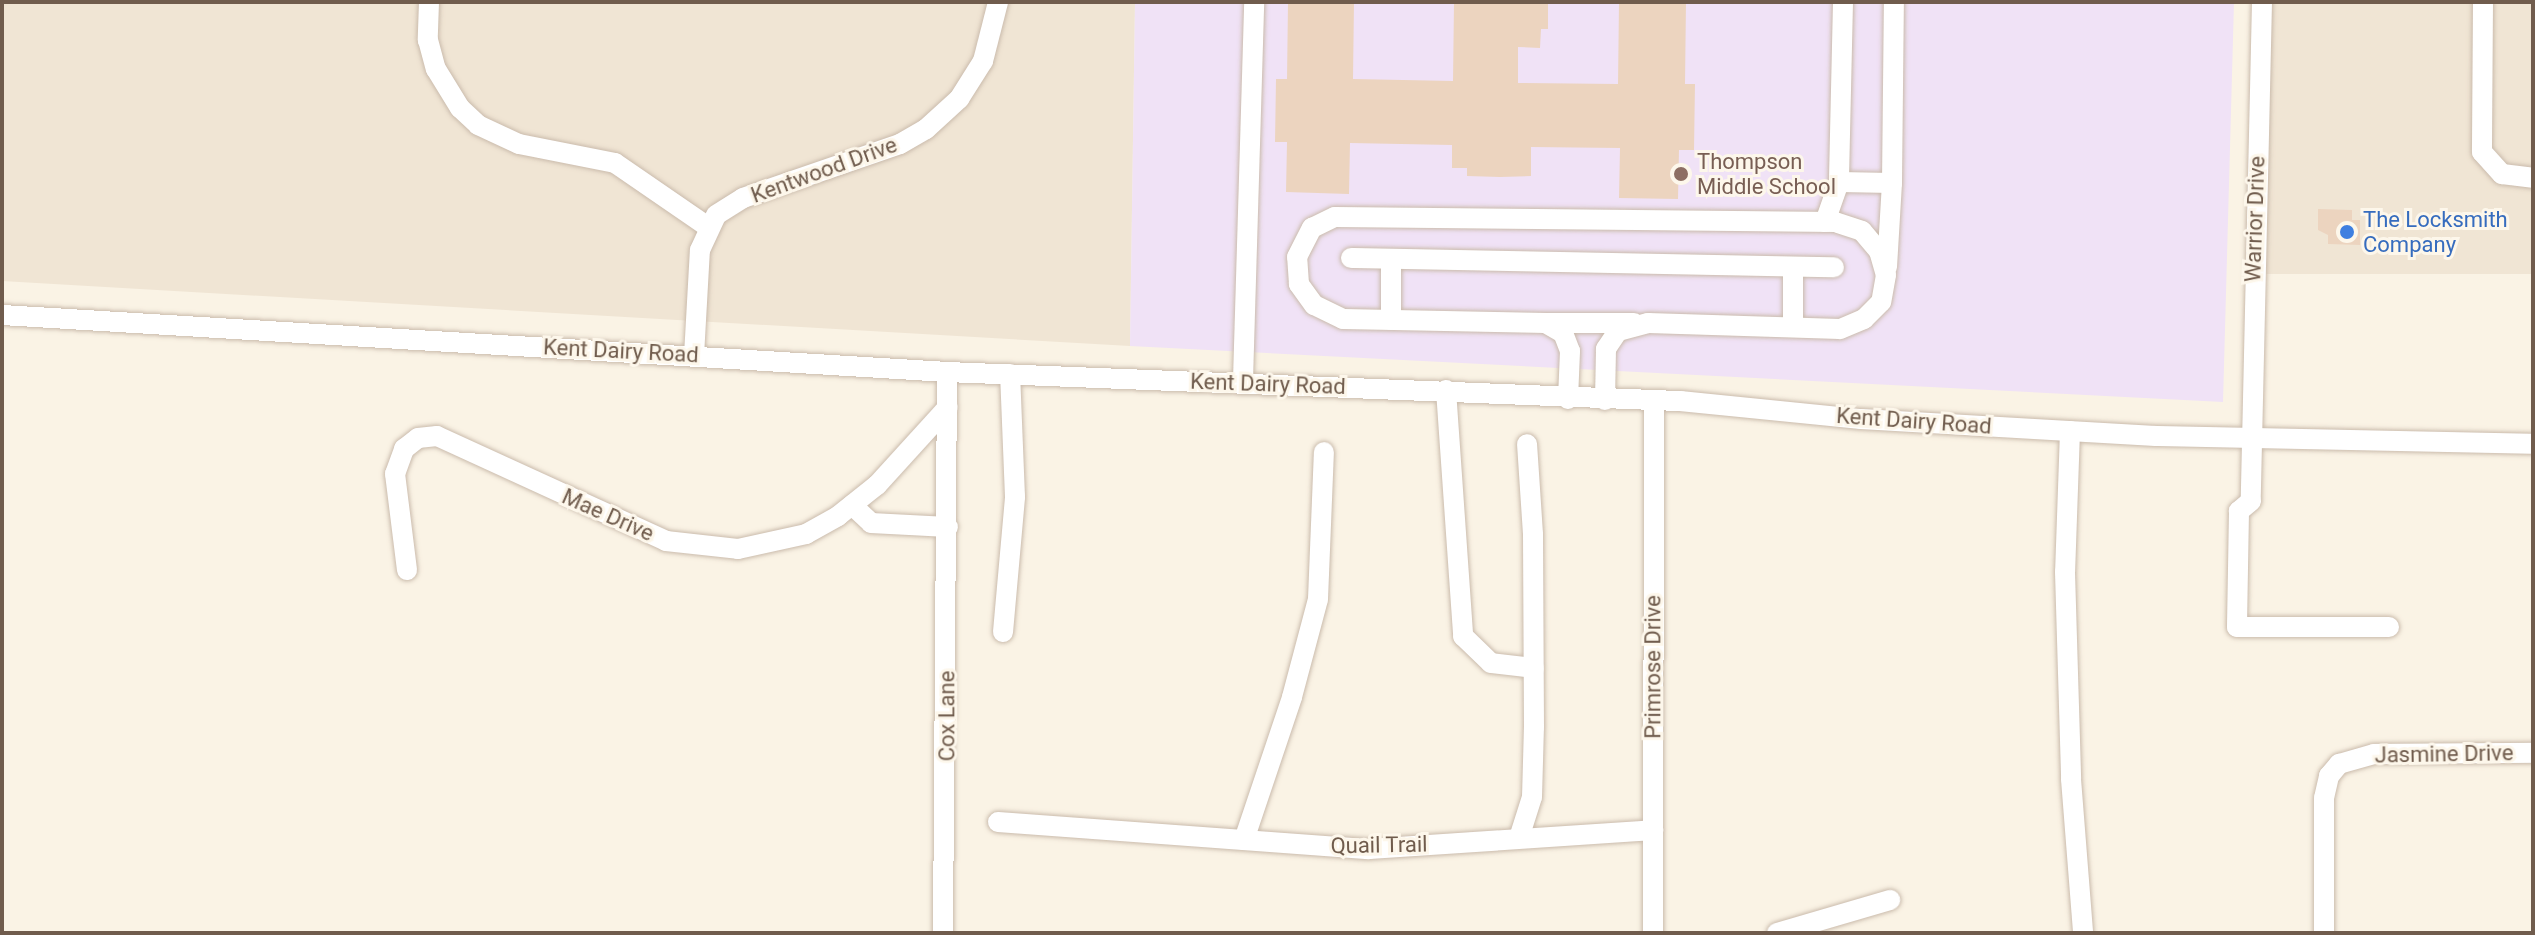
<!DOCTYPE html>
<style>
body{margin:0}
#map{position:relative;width:2535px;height:935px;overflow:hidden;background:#faf3e5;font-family:Roboto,sans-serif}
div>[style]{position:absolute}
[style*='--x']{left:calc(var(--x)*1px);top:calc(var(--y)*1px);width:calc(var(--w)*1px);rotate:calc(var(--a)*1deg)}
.residential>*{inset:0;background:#f0e5d4;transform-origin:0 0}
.education>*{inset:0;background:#f0e2f6}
.building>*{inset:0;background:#ecd4bf}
.roads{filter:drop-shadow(0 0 2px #cabbac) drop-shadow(0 0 2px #cabbac)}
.minor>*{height:20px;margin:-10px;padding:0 10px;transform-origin:10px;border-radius:10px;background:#fff}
.dots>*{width:22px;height:22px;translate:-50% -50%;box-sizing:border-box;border:4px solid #fdf7eb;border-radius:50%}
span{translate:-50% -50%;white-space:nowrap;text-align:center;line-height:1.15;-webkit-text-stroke:6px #fdf7eb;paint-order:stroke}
.education-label{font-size:22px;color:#785e54}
.left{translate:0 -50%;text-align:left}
.street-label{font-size:22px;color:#705c4d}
.shop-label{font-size:22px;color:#366cbe}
.frame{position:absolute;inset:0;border:4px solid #705c4d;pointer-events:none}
</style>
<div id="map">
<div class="residential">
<div style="clip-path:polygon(2px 2px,1135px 2px,1130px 346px,2px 281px)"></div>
<div style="left:2252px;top:2px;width:281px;height:272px"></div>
</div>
<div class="education">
<div style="clip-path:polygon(1135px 2px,2234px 2px,2223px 402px,1130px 346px)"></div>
</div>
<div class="building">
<div style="clip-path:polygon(1288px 2px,1354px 2px,1353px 79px,1453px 81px,1454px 2px,1548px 2px,1548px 29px,1541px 29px,1540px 48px,1518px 47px,1518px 83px,1618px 84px,1619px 2px,1686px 2px,1685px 84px,1695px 84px,1694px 150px,1679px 150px,1678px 199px,1619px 198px,1620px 148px,1531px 147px,1531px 176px,1500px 177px,1467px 176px,1467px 168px,1452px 168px,1452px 145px,1350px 143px,1349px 194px,1286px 192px,1287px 142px,1275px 142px,1276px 79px,1287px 79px)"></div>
<div style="clip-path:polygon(2318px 209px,2352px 210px,2352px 220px,2360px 220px,2360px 245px,2328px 244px,2328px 235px,2318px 230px)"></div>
</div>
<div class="roads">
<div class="minor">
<div style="--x:429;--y:2;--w:38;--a:92"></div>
<div style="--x:428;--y:40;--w:30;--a:75"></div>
<div style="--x:436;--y:69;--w:46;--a:58.4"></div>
<div style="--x:460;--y:108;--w:25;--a:43"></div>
<div style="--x:478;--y:125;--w:45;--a:24.9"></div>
<div style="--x:519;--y:144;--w:98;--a:11.2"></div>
<div style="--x:615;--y:163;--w:113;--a:34.5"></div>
<div style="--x:1843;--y:2;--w:180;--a:91.3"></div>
<div style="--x:1839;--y:182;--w:53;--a:1.1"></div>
<div style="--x:1892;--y:183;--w:181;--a:-89.4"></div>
<div style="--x:2262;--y:2;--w:499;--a:91.3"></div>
<div style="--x:2251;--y:501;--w:16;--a:140"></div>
<div style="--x:2239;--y:511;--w:116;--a:91"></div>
<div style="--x:2237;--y:627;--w:152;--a:0"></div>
<div style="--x:2483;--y:2;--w:150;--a:90.4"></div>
<div style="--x:2482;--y:152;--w:30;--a:48"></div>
<div style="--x:2502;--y:174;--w:31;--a:7"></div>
<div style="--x:1825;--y:222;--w:42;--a:-70.7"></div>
<div style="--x:1351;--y:258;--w:483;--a:1.1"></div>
<div style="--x:1793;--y:267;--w:60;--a:90"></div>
<div style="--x:1887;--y:267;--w:84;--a:-86.6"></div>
<div style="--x:2;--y:315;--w:947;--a:3.45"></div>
<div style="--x:947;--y:372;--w:734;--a:2.27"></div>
<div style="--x:1680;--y:401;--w:182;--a:5.7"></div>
<div style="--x:1861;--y:419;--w:295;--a:3.3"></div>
<div style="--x:2156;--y:436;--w:377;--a:1.2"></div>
<div style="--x:1391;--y:320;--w:61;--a:-90"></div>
<div style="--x:1546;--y:323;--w:88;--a:0"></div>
<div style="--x:694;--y:356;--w:106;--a:-86.8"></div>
<div style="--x:700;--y:250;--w:38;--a:-65"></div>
<div style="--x:716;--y:215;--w:32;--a:-32"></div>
<div style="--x:743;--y:198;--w:166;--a:-19"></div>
<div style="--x:900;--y:144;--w:30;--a:-30"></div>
<div style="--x:926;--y:129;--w:45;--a:-42.3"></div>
<div style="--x:959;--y:99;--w:45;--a:-57.7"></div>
<div style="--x:983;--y:61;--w:61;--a:-75.7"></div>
<div style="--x:1243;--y:380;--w:378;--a:-88.3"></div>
<div style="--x:1446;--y:390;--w:247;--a:86"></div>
<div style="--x:1463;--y:636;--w:39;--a:44"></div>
<div style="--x:1491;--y:663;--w:43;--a:6.6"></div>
<div style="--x:1568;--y:399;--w:48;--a:-87.6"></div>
<div style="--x:1570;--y:351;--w:19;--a:-111"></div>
<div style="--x:1563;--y:333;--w:20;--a:-150"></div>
<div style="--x:1546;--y:323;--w:203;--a:-178.9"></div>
<div style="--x:1343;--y:319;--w:32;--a:-154"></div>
<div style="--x:1314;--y:305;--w:26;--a:-126"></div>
<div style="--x:1299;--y:284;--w:27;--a:-94"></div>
<div style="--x:1297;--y:257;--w:33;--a:-63"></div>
<div style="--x:1312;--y:228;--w:25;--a:-26"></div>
<div style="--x:1335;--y:217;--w:500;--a:0.57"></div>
<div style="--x:1835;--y:222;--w:28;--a:18"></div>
<div style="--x:1862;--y:231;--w:26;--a:50"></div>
<div style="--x:1879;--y:251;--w:25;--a:74"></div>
<div style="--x:1886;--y:275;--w:27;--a:100"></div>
<div style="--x:1881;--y:302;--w:24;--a:135"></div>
<div style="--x:1864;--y:319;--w:26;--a:157"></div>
<div style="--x:1840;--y:329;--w:192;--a:-178.2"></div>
<div style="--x:1648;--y:323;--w:31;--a:165"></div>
<div style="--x:1618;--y:331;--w:22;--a:124"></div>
<div style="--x:1606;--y:349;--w:51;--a:91.1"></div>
<div style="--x:2070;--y:431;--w:141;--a:92"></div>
<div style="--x:2065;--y:572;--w:207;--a:88.3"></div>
<div style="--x:2071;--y:779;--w:154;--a:85.5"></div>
<div style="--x:852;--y:505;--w:26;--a:43"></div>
<div style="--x:871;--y:523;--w:77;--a:3"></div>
<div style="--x:407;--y:570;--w:97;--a:-97.1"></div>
<div style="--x:395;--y:474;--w:27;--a:-70"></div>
<div style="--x:404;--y:449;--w:18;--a:-38"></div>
<div style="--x:418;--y:438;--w:19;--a:-6"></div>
<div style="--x:437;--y:436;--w:252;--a:24.6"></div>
<div style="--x:666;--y:541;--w:72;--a:6.3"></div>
<div style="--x:738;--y:549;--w:70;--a:-12.4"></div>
<div style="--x:806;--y:534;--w:37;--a:-29"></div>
<div style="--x:838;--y:516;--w:50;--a:-38.5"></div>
<div style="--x:877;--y:485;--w:105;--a:-47.7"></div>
<div style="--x:1003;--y:632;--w:136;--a:-84.9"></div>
<div style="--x:1015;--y:497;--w:123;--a:-92.3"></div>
<div style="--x:998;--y:822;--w:372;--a:4.2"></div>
<div style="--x:1369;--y:849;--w:285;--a:-3.8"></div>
<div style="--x:1519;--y:838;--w:43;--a:-72.4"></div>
<div style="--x:1532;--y:797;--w:70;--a:-88.4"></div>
<div style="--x:1534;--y:727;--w:193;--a:-90.3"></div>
<div style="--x:1533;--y:534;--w:90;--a:-93.8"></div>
<div style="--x:1244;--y:840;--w:151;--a:-71.4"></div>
<div style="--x:1292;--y:697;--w:101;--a:-75.1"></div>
<div style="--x:1318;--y:599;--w:147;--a:-87.7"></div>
<div style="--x:943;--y:933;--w:561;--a:-89.59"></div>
<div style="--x:1653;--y:933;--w:533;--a:-89.89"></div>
<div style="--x:1777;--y:933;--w:118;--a:-16.3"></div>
<div style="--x:2324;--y:933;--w:135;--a:-90"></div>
<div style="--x:2324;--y:798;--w:23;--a:-77"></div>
<div style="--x:2329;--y:776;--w:16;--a:-50"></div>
<div style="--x:2339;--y:764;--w:36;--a:-16"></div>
<div style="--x:2374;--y:754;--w:159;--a:-0.4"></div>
</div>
</div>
<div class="dots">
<div style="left:1681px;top:174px;background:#8d6e63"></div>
<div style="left:2347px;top:232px;background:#3f7fe0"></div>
</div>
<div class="education-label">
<span class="left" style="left:1697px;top:174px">Thompson<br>Middle School</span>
</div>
<div class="street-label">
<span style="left:824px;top:170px;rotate:-20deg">Kentwood Drive</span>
<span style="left:2255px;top:219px;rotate:-88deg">Warrior Drive</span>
<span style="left:621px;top:351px;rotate:3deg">Kent Dairy Road</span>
<span style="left:1268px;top:384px;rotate:2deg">Kent Dairy Road</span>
<span style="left:1914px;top:421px;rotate:4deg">Kent Dairy Road</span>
<span style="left:608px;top:515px;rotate:24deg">Mae Drive</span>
<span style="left:1653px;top:667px;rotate:-90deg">Primrose Drive</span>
<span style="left:947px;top:716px;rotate:-90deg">Cox Lane</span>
<span style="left:2444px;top:754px;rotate:-1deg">Jasmine Drive</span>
<span style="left:1379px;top:845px;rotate:-1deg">Quail Trail</span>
</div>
<div class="shop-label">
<span class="left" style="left:2363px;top:232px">The Locksmith<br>Company</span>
</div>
<div class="frame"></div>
</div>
